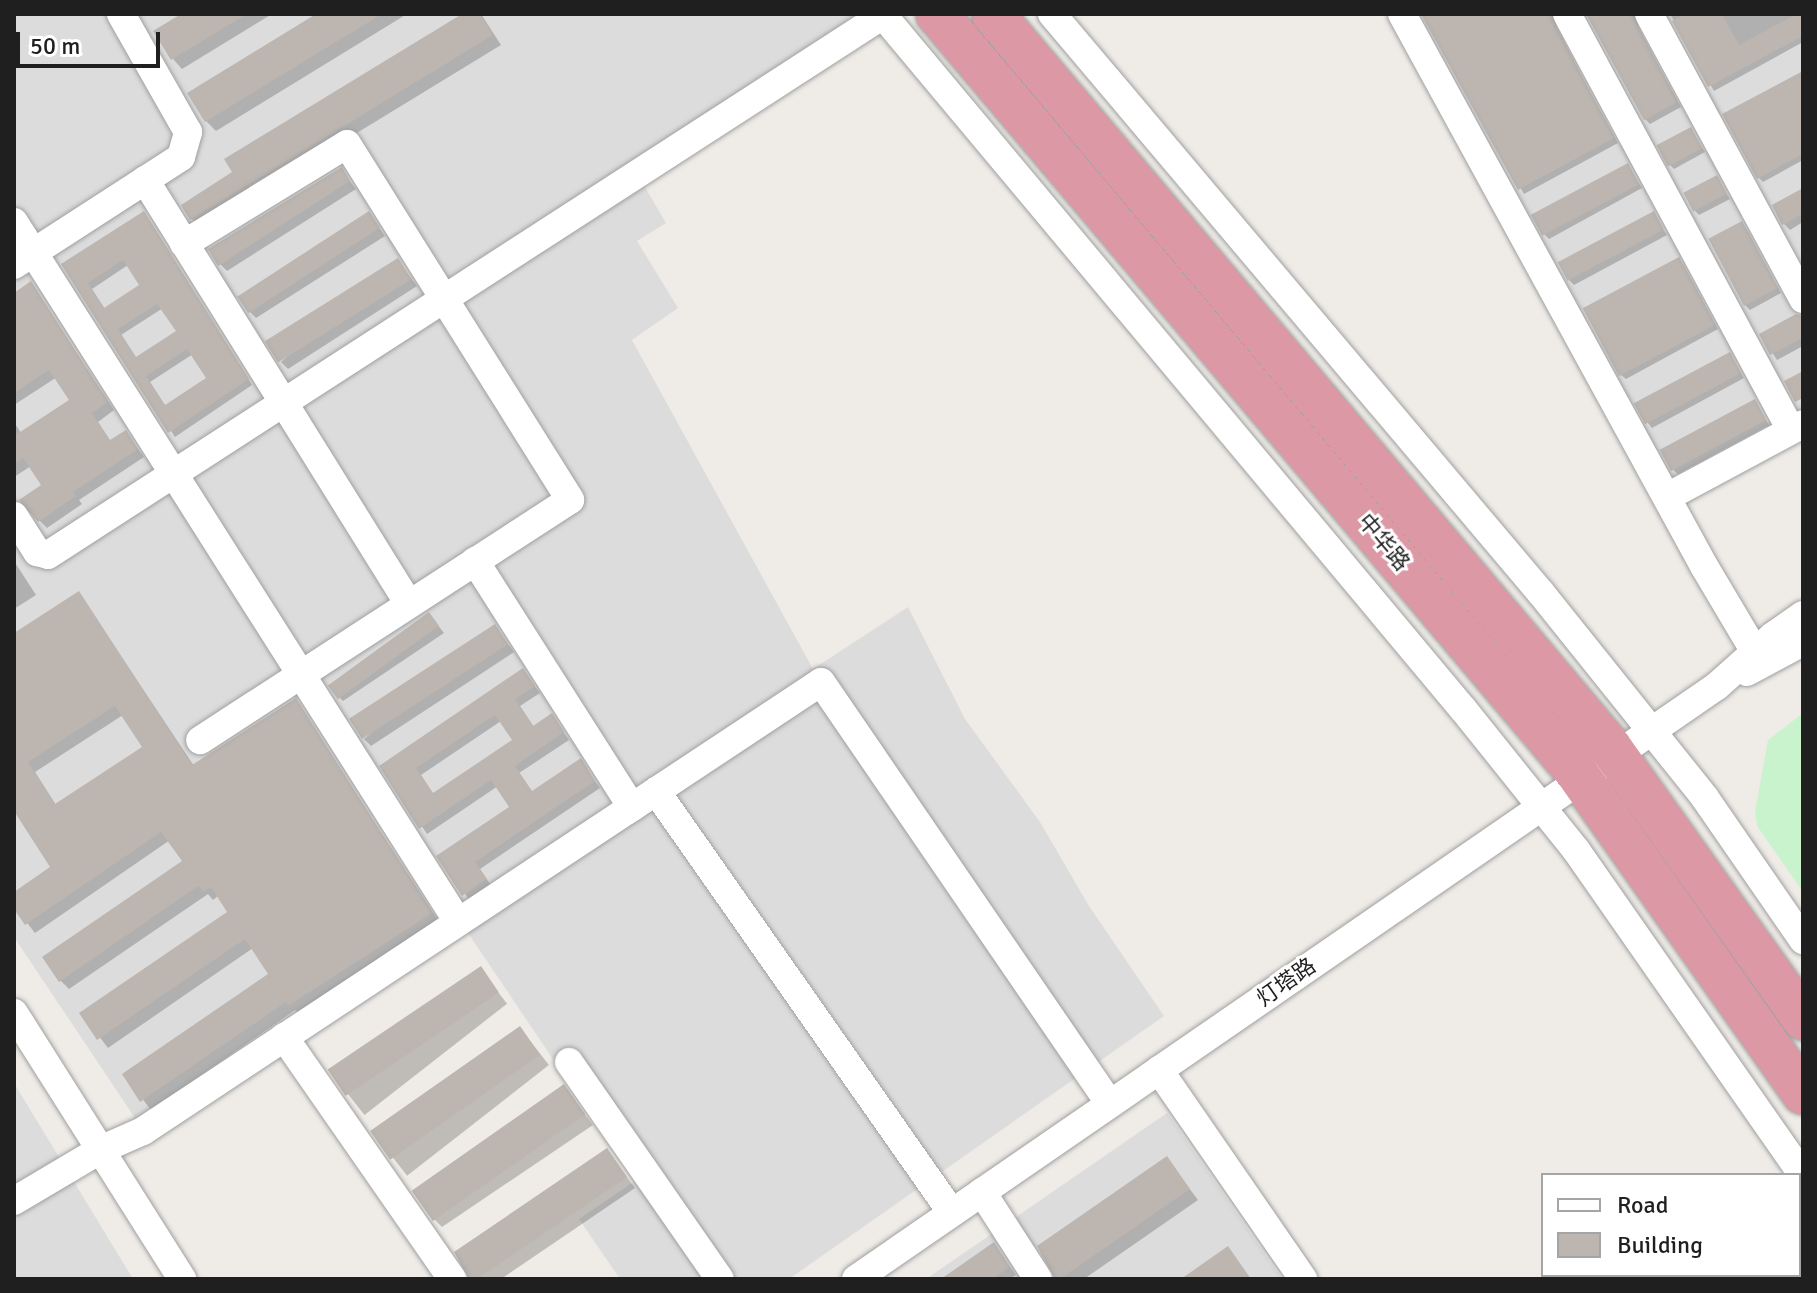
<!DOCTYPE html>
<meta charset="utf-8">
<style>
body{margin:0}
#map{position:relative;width:1817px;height:1293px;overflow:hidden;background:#efece7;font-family:Signika,"Noto Sans SC",sans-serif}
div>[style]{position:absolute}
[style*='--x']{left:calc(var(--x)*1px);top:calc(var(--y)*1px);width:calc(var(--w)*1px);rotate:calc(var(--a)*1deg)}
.residential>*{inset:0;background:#dddcdc}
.park>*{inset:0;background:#c9f3cd}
.shadow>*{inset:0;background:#0003;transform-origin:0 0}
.building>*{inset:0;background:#bcb5b0;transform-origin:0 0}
.roads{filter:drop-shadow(0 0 2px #a0a0a0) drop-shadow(0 0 2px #a0a0a0)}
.minor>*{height:28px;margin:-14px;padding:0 14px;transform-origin:14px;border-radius:14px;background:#fff}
.highway>*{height:42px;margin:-21px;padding:0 21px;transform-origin:21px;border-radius:21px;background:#dd98a5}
span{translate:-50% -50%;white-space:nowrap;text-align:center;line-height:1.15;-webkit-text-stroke:6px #fff;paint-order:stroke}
.street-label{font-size:22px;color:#1f1f1f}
.frame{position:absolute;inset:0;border:16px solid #1f1f1f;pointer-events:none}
.legend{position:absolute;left:1541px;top:1173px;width:260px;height:104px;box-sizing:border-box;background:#fff;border:2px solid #a5a5a5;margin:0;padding:10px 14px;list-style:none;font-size:24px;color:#1f1f1f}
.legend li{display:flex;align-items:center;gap:16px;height:40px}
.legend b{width:40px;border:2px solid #a5a5a5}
.scale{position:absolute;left:16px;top:32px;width:144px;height:36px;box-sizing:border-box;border:4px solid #1f1f1f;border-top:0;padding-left:10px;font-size:24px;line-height:28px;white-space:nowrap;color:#1f1f1f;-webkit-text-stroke:6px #fff;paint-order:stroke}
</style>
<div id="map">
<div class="residential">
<div style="clip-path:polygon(14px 14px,852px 14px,874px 38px,642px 182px,666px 223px,637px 241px,678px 308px,632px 340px,813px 669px,908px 607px,965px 719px,1040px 822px,1089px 906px,1164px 1016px,789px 1279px,620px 1279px,579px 1219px,635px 1181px,466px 930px,149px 1139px,14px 937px)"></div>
<div style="clip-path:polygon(1392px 14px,1803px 14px,1803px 433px,1663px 509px)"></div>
<div style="clip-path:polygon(14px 1083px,133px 1279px,14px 1279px)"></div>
<div style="clip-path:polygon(1167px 1113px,1282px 1279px,926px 1279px)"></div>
</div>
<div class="park">
<div style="clip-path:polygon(1803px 713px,1803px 892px,1757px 826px,1755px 812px,1768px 740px)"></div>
</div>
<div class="shadow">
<div style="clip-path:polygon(185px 14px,272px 14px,182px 69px,173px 59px)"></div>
<div style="clip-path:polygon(320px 14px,407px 14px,216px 131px,206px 121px)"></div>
<div style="clip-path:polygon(466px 14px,481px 14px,501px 45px,201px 228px,192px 219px,183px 206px)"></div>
<div style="clip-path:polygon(1424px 14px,1557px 14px,1556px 29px,1618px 143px,1524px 194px)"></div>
<div style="clip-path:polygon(1589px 14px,1638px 14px,1638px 28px,1681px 107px,1650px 124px,1645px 119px)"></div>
<div style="clip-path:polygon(1670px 14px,1803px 14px,1803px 42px,1714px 91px)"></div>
<div style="clip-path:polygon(1803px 72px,1803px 160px,1763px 182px,1759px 178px)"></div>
<div style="clip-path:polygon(1691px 130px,1705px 152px,1674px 169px,1670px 165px)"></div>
<div style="clip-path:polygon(1628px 166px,1642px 188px,1549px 239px,1544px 234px)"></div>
<div style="clip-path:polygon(341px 170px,356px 189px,227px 271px,220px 264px)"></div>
<div style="clip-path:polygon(1716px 178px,1730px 199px,1699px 215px,1695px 211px)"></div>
<div style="clip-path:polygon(1803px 190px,1803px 222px,1790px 230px,1784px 224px)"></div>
<div style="clip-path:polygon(evenodd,144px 214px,252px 385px,175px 437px,64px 265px,144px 214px,128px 265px,142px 285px,105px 309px,92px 289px,128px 265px,144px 214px,163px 308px,178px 332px,137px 359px,121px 335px,163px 308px,144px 214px,193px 354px,209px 378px,166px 407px,150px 382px,193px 354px)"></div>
<div style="clip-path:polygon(369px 214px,385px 236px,256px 318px,249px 311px,240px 296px)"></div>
<div style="clip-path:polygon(1653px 214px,1667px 235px,1574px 285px,1569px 280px)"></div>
<div style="clip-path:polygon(1746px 228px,1781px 293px,1750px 310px,1746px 306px)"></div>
<div style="clip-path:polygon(398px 261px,417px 286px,288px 369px,281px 362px)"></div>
<div style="clip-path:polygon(1683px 264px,1718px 329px,1626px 379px,1621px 375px)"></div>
<div style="clip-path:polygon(31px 284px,114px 410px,98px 422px,111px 442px,125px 432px,144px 457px,79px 500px,82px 504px,47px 528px,39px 520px,44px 486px,31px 466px,14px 477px,14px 422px,21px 433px,72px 400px,57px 377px,14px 405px,14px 295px)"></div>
<div style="clip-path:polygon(1803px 316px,1803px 346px,1777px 360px,1761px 335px)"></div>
<div style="clip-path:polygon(1729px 354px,1744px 378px,1652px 428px,1648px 423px,1637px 404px)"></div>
<div style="clip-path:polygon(1754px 401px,1769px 425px,1678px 474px,1673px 470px)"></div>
<div style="clip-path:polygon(14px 561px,36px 595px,14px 609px)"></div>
<div style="clip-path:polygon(evenodd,79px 593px,194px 766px,296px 701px,439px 922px,299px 1014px,295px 1010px,151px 1110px,124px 1075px,270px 975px,253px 948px,108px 1048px,82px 1014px,230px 912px,219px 895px,213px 900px,208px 894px,69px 989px,60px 980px,184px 862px,170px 840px,35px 933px,14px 906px,14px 894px,53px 868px,14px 807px,14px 635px,79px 593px,123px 715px,145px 748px,56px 805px,35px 772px,123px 715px)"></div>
<div style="clip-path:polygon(429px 614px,444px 633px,343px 701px,336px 694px)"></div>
<div style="clip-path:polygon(495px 627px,514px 652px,371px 746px,364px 739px)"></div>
<div style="clip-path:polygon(evenodd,523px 671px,540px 693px,520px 706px,534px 727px,552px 716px,569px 740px,519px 773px,533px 793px,580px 761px,600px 788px,480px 869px,492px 887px,470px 901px,439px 856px,512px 807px,498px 786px,427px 834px,382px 766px,523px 671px,501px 721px,515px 740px,434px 795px,421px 775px,501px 721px)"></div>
<div style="left:480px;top:969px;width:44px;height:181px;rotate:52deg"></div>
<div style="left:520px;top:1028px;width:47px;height:180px;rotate:52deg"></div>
<div style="clip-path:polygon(563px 1087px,593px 1125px,442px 1227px,432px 1217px)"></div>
<div style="clip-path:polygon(607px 1151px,635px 1188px,501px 1279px,470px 1279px)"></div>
<div style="clip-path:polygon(1167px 1159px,1198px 1200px,1084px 1279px,1056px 1279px)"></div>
<div style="clip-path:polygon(994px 1245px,1016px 1275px,1009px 1279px,944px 1279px)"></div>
</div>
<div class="building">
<div style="clip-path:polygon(181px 14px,247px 14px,171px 60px,153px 31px)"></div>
<div style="clip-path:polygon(316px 14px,382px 14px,205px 122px,187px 93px)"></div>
<div style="clip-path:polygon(462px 14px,480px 14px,493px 35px,190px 220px,181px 205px,232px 172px,224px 159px)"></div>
<div style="clip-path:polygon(1421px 14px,1550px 14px,1614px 138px,1518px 190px)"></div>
<div style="clip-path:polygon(1586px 14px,1632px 14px,1677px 102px,1644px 120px)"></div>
<div style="clip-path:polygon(1686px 14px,1722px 14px,1739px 45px,1796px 14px,1803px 14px,1803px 36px,1708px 87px,1672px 21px)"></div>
<div style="clip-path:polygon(1803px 71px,1803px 154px,1757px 179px,1722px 114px)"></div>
<div style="left:1691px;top:127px;width:24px;height:39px;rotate:62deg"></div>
<div style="left:1628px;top:163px;width:24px;height:110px;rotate:62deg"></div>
<div style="clip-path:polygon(342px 167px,350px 181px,218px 266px,208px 249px)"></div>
<div style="left:1717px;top:175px;width:21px;height:38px;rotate:62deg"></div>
<div style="clip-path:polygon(1803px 188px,1803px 214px,1782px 225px,1772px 205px)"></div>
<div style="clip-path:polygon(evenodd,144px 211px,249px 379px,168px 433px,61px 264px,144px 211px,123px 260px,139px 285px,104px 308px,88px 283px,123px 260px,144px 211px,157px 304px,176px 331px,136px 357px,118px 329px,157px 304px,144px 211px,187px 349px,206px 378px,165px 405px,146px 376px,187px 349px)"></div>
<div style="left:369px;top:211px;width:20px;height:157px;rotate:57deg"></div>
<div style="left:1654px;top:211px;width:21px;height:109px;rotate:62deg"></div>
<div style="left:1742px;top:221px;width:76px;height:38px;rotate:62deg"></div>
<div style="left:1679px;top:257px;width:77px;height:109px;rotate:62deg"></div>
<div style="left:398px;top:258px;width:25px;height:157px;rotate:58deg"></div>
<div style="clip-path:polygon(31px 281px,108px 402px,92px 413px,110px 440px,126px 430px,138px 449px,73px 492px,76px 496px,38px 522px,19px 500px,41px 485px,23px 458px,14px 464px,14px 436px,69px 400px,49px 370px,14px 393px,14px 293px)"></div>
<div style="clip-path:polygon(1796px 314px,1803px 316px,1803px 338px,1770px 355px,1759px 334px)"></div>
<div style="left:1730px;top:352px;width:24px;height:109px;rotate:62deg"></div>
<div style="clip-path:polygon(1803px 371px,1803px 398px,1795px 402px,1784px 381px)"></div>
<div style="left:1755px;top:399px;width:24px;height:108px;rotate:62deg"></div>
<div style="clip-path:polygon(evenodd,79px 591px,192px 765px,296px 698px,432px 913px,288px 1006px,286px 1002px,140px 1102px,122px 1074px,268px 974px,245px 939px,97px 1040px,79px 1013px,227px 912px,211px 887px,203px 892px,198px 886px,59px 982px,42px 957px,182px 861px,161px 832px,25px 925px,14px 909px,14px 892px,50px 867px,14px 811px,14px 633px,79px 591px,115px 706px,142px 747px,55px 804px,28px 762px,115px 706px)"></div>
<div style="left:429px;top:612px;width:17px;height:125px;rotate:54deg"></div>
<div style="left:495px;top:624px;width:24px;height:174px;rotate:57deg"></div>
<div style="clip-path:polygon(evenodd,523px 668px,535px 686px,515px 699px,533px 726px,552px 713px,564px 732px,515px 766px,532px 791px,581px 758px,595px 781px,475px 862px,487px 879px,462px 896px,436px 856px,509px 807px,491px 780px,419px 829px,379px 766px,523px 668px,495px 715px,512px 740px,433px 793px,416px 768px,495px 715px)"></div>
<div style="left:481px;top:966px;width:32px;height:185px;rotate:56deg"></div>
<div style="left:520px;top:1026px;width:35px;height:183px;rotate:55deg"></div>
<div style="left:564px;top:1084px;width:37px;height:186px;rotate:55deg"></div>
<div style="clip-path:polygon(607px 1148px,627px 1177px,477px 1279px,469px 1279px,454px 1252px)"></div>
<div style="clip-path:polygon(1167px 1156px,1190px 1189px,1060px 1279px,1055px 1279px,1037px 1246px)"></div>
<div style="clip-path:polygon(994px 1242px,1010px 1267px,992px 1279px,941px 1279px)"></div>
<div style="clip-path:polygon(1228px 1246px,1251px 1279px,1181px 1279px)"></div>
</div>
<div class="roads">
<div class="minor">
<div style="--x:882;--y:14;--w:906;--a:50.11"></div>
<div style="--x:1463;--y:709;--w:181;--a:51.3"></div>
<div style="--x:1576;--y:850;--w:396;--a:55.1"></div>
<div style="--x:1052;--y:14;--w:758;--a:49.82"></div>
<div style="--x:1541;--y:593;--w:263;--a:51.3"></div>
<div style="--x:1705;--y:798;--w:173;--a:55.4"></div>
<div style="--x:1402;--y:14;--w:629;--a:61.32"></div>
<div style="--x:1704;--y:566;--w:100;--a:59.3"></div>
<div style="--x:1567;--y:14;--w:472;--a:61.7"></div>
<div style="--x:1649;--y:14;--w:324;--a:61.6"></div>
<div style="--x:145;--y:180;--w:499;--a:58.1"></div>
<div style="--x:14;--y:222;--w:829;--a:57.61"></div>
<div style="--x:184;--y:244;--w:191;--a:-31.5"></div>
<div style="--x:347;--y:144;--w:420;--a:57.9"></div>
<div style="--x:570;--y:500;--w:441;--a:147"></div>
<div style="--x:14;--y:265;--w:199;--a:-32.9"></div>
<div style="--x:181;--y:157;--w:26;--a:-74"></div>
<div style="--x:188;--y:132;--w:136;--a:-119.6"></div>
<div style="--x:1667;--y:497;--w:154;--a:-28.2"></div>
<div style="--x:14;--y:516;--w:43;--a:57.4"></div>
<div style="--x:37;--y:552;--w:11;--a:15"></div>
<div style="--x:48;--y:555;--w:994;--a:-32.89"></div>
<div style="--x:475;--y:561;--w:292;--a:57.5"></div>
<div style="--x:1747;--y:672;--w:64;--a:-28.2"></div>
<div style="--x:656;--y:791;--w:515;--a:54.95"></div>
<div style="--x:14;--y:1013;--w:315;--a:57.7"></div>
<div style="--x:284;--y:1037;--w:295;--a:55.2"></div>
<div style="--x:569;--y:1062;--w:264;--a:55.2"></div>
<div style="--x:1159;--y:1070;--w:254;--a:55.4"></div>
<div style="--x:982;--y:1192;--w:103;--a:57.2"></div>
<div style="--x:14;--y:1201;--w:100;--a:-30.7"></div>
<div style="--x:100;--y:1150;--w:47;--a:-23.8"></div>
<div style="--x:143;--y:1131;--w:813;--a:-33.51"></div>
<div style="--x:821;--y:682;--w:511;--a:55.6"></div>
<div style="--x:856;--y:1279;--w:1045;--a:-34.56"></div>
<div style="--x:1717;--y:686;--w:75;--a:-41.8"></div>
<div style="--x:1773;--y:636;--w:37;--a:-35"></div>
</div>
<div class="highway">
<div style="--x:937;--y:14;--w:993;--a:49.86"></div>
<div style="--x:1577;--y:773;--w:392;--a:54.8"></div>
<div style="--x:993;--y:14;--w:958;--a:49.91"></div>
<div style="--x:1610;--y:747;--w:334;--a:54.6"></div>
</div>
</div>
<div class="street-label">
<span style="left:1384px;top:542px;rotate:50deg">中华路</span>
<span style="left:1286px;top:982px;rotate:-35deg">灯塔路</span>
</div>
<div class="frame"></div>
<ul class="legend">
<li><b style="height:10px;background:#fff"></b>Road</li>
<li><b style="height:22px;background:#bcb5b0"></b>Building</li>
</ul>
<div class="scale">50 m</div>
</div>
